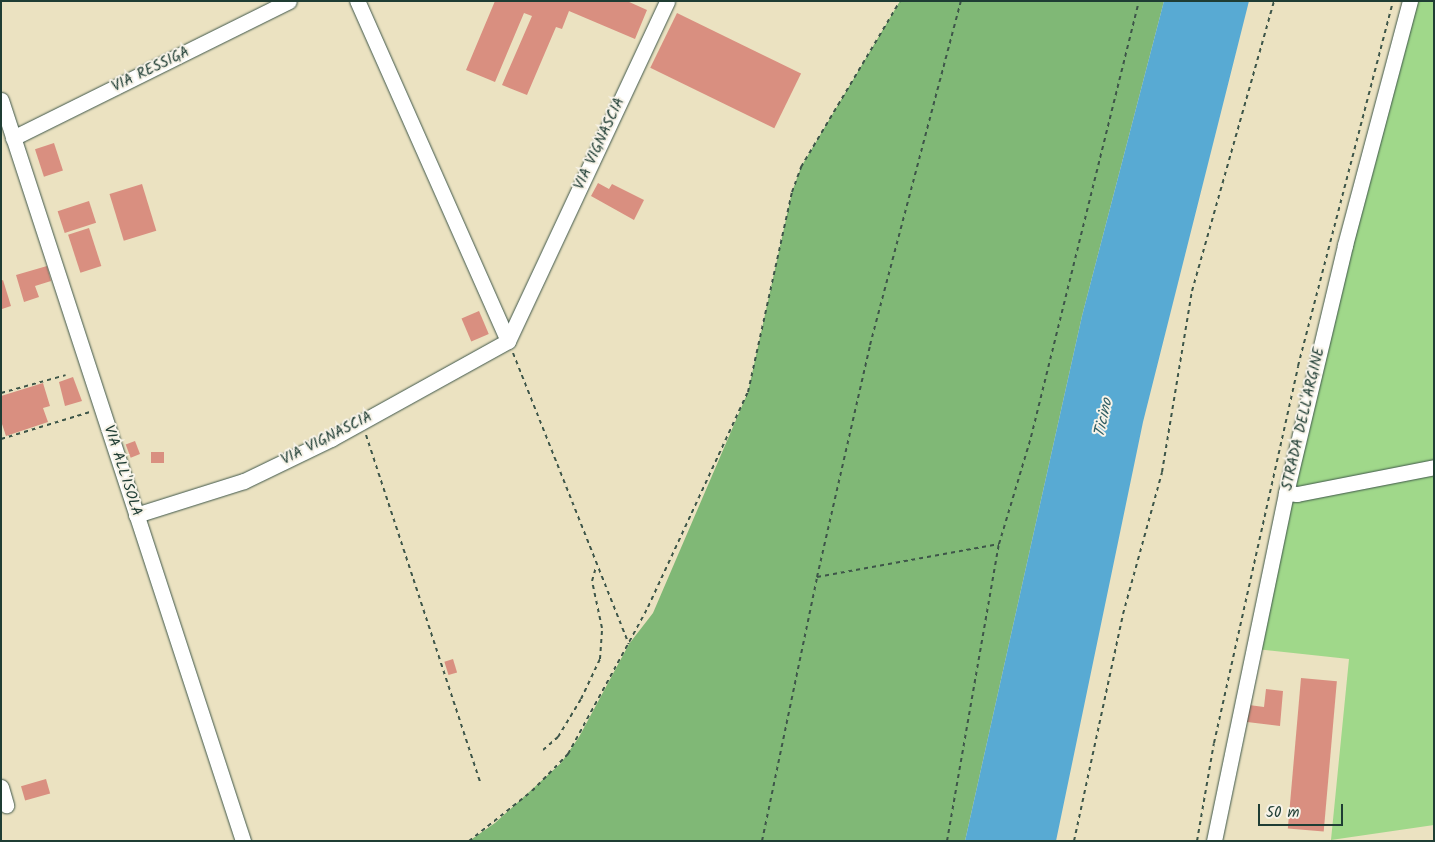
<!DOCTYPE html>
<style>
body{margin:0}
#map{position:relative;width:1435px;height:842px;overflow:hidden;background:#ebe2c1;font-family:Kalam,sans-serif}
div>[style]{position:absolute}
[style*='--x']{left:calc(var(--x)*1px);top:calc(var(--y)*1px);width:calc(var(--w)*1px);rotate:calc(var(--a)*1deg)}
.green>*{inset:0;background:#a0d88a}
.forest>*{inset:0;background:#80b876}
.water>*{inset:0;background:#58aad3}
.building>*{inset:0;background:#d98f80;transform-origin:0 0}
.path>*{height:2px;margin-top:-1px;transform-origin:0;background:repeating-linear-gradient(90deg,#3e5649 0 4px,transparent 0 8px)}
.roads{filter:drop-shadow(0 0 1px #3e5649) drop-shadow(0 0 1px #3e5649)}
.minor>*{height:15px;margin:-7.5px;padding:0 7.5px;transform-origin:7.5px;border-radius:7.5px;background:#fff}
span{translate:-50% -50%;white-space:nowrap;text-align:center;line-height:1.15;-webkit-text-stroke:4px #f7f3e8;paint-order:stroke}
.street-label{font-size:15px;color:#1f3d34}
.water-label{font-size:16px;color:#305e64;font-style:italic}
.frame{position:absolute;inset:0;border:2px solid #1f3d34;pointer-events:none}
.scale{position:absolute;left:1258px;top:804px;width:85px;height:22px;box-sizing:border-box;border:2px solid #1f3d34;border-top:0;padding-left:6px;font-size:15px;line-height:18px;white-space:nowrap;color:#1f3d34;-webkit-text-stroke:4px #f7f3e8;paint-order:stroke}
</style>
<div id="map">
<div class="green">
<div style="clip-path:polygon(1416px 1px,1434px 1px,1434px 462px,1294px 489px,1346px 250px)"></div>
<div style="clip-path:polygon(1434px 472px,1434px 825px,1331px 840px,1349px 659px,1256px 649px,1291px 499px)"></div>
</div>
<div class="forest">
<div style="clip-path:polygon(900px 1px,1164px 1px,1082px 316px,965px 841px,469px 841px,495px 823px,561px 763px,579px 737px,629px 644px,653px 613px,748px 392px,792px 192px,801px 167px)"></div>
</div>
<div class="water">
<div style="clip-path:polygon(1164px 1px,1249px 1px,1143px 422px,1056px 841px,965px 841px,1082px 316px)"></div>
</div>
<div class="building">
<div style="clip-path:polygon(495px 1px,627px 1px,647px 10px,635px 39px,569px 11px,562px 29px,556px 27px,527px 95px,502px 85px,532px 16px,524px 13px,495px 82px,466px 70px)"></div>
<div style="left:677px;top:13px;width:138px;height:61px;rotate:26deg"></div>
<div style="left:54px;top:143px;width:29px;height:20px;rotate:72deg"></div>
<div style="clip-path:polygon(598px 183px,609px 189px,612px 184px,644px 200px,634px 220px,591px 196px)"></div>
<div style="left:142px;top:184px;width:49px;height:34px;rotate:73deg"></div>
<div style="left:89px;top:201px;width:23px;height:33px;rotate:72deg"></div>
<div style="left:89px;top:228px;width:40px;height:22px;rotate:72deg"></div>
<div style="clip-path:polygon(47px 266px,51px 281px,35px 286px,39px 297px,24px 302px,16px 275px)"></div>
<div style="clip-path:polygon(3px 280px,11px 306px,2px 309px,1px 281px)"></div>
<div style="left:479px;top:311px;width:25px;height:19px;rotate:67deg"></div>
<div style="clip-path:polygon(73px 377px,82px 401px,65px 406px,59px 382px)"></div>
<div style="clip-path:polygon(43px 383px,50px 406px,43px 408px,48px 422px,6px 436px,1px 421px,1px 396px)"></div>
<div style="left:135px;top:441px;width:14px;height:10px;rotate:69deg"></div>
<div style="left:151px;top:452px;width:13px;height:11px"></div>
<div style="left:453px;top:659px;width:14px;height:9px;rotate:73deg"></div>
<div style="left:1301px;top:678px;width:36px;height:151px;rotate:5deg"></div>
<div style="clip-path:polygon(1266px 689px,1283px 691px,1280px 726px,1247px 722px,1249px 705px,1264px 707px)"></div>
<div style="left:46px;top:779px;width:15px;height:26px;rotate:74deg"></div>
</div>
<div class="path">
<div style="--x:513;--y:353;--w:313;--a:68.3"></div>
<div style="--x:1;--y:393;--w:67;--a:-15.5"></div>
<div style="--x:366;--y:435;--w:367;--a:71.8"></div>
<div style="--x:1;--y:439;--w:93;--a:-16.9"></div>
<div style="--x:817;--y:577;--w:185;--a:-10.3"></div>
<div style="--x:543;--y:750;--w:20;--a:-41"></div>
<div style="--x:558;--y:737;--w:44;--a:-58.8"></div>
<div style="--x:581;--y:699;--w:44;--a:-64.6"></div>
<div style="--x:600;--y:659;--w:31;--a:-86"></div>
<div style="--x:602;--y:628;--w:48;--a:-102"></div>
<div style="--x:592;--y:581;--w:15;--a:-74"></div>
<div style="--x:469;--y:841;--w:80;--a:-38.4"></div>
<div style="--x:532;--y:791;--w:52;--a:-45.8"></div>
<div style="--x:568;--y:754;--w:167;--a:-61.4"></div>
<div style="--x:648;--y:607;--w:237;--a:-65.1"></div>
<div style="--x:748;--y:392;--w:205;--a:-77.6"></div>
<div style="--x:792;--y:192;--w:27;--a:-70"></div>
<div style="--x:801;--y:167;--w:193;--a:-59.2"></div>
<div style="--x:762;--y:841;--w:270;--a:-78.2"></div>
<div style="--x:817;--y:577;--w:238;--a:-77.1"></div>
<div style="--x:870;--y:345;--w:356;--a:-75.2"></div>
<div style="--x:947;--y:841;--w:302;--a:-80.1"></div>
<div style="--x:999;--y:544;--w:112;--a:-73.3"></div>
<div style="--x:1031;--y:437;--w:449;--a:-76.1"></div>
<div style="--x:1074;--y:841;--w:232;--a:-77.8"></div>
<div style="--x:1123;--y:614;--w:147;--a:-74.6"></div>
<div style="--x:1162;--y:472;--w:183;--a:-80.6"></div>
<div style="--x:1192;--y:291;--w:301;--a:-74.2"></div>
<div style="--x:1197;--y:841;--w:99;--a:-80.2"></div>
<div style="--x:1214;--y:743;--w:386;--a:-77.4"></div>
<div style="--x:1298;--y:366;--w:377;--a:-75.4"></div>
</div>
<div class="roads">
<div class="minor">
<div style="--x:1;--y:100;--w:780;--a:71.91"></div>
<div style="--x:13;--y:138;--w:308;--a:-26.4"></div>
<div style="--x:508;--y:341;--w:375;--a:-64.9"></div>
<div style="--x:1286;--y:493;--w:11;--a:5"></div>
<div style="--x:1297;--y:494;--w:140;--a:-11.1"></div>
<div style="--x:136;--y:515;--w:113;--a:-17.5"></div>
<div style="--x:244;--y:481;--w:97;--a:-25.8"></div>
<div style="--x:331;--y:439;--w:202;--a:-29"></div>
<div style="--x:508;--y:341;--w:372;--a:-113.9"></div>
<div style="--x:1;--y:787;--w:19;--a:74"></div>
<div style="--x:1214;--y:841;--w:355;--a:-78.3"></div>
<div style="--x:1286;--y:493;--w:255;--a:-76.6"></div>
<div style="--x:1345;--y:245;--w:253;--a:-75.1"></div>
</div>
</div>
<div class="street-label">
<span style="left:151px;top:70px;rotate:-26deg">VIA RESSIGA</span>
<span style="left:600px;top:144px;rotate:-65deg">VIA VIGNASCIA</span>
<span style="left:1304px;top:419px;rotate:-77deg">STRADA DELL'ARGINE</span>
<span style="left:327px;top:439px;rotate:-27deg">VIA VIGNASCIA</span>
<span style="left:122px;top:471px;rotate:72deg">VIA ALL'ISOLA</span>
</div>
<div class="water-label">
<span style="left:1104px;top:418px;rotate:-78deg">Ticino</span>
</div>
<div class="frame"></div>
<div class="scale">50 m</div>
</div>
